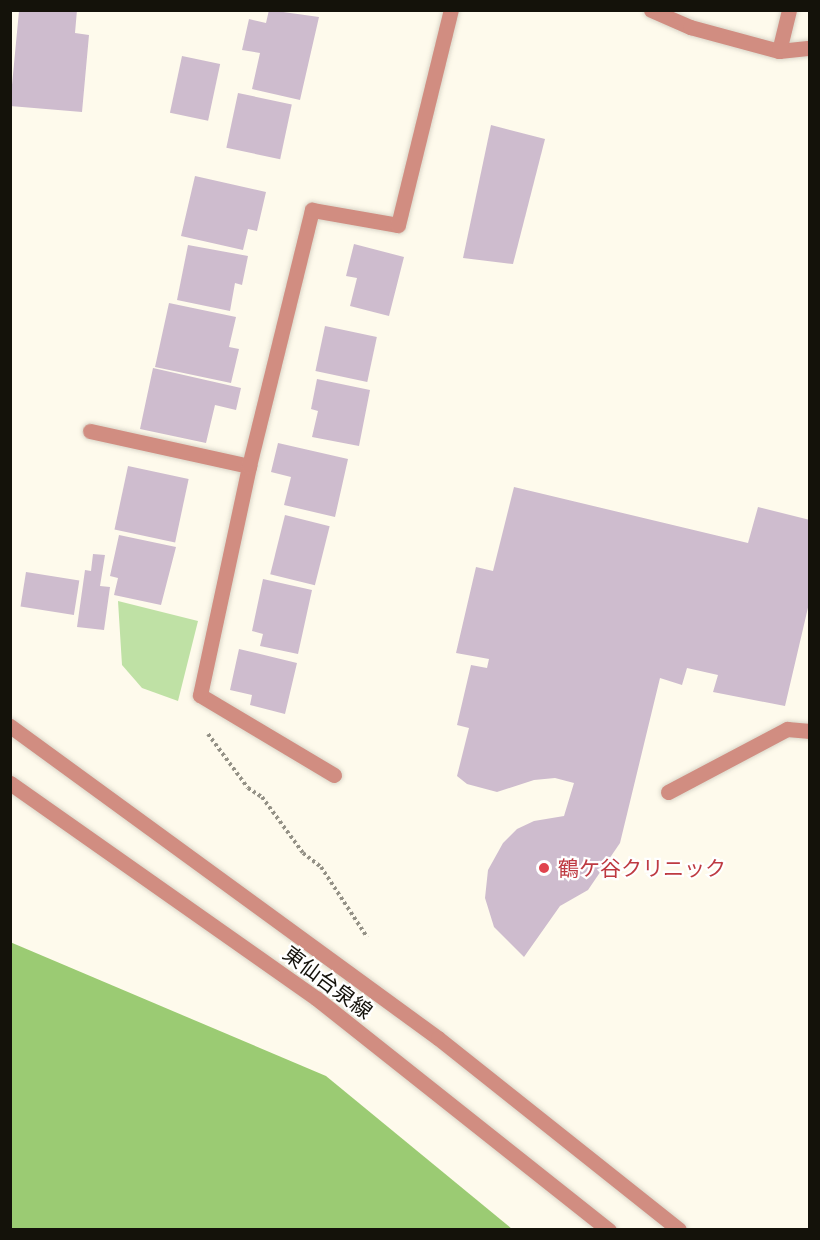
<!DOCTYPE html>
<meta charset="utf-8">
<style>
body{margin:0}
#map{position:relative;width:820px;height:1240px;overflow:hidden;background:#fefaec;font-family:"Noto Sans","Noto Sans JP",sans-serif}
div>[style]{position:absolute}
[style*='--x']{left:calc(var(--x)*1px);top:calc(var(--y)*1px);width:calc(var(--w)*1px);rotate:calc(var(--a)*1deg)}
.green>*{inset:0;background:#bfe1a5}
.forest>*{inset:0;background:#9bcb73}
.building>*{inset:0;background:#cebcce;transform-origin:0 0}
.path>*{height:4px;margin-top:-2px;transform-origin:0;background:repeating-linear-gradient(90deg,#949186 0 3px,transparent 0 6px)}
.roads{filter:drop-shadow(0 0 2px #d9d5c8) drop-shadow(0 0 2px #d9d5c8)}
.minor>*{height:15px;margin:-7.5px;padding:0 7.5px;transform-origin:7.5px;border-radius:7.5px;background:#d18d81}
.tertiary>*{height:15px;margin:-7.5px;padding:0 7.5px;transform-origin:7.5px;border-radius:7.5px;background:#d18d81}
.dots>*{width:16px;height:16px;translate:-50% -50%;box-sizing:border-box;border:3px solid #fff;border-radius:50%}
span{translate:-50% -50%;white-space:nowrap;text-align:center;line-height:1.15;-webkit-text-stroke:4.5px #fff;paint-order:stroke}
.health-label{font-size:21px;color:#be3a42}
.left{translate:0 -50%;text-align:left}
.street-label{font-size:21px;color:#14120a}
.frame{position:absolute;inset:0;border:12px solid #14120a;pointer-events:none}
</style>
<div id="map">
<div class="green">
<div style="clip-path:polygon(118px 601px,198px 621px,178px 701px,142px 688px,122px 665px)"></div>
</div>
<div class="forest">
<div style="clip-path:polygon(10px 942px,326px 1076px,512px 1229px,11px 1229px)"></div>
</div>
<div class="building">
<div style="clip-path:polygon(77px 10px,75px 33px,89px 35px,82px 112px,10px 106px,19px 11px)"></div>
<div style="clip-path:polygon(269px 10px,319px 17px,300px 100px,252px 89px,260px 53px,242px 50px,249px 19px,266px 23px)"></div>
<div style="left:182px;top:56px;width:39px;height:58px;rotate:12deg"></div>
<div style="left:238px;top:93px;width:55px;height:56px;rotate:12deg"></div>
<div style="clip-path:polygon(491px 125px,545px 139px,513px 264px,463px 258px)"></div>
<div style="clip-path:polygon(195px 176px,266px 192px,257px 231px,248px 229px,243px 250px,181px 236px)"></div>
<div style="clip-path:polygon(354px 244px,404px 257px,389px 316px,350px 306px,357px 278px,346px 276px)"></div>
<div style="clip-path:polygon(188px 245px,248px 256px,242px 285px,235px 283px,230px 311px,177px 300px)"></div>
<div style="clip-path:polygon(169px 303px,236px 317px,229px 347px,239px 349px,231px 383px,155px 367px)"></div>
<div style="left:325px;top:326px;width:53px;height:46px;rotate:12deg"></div>
<div style="clip-path:polygon(153px 368px,241px 388px,236px 410px,215px 405px,206px 443px,140px 429px)"></div>
<div style="clip-path:polygon(317px 379px,370px 390px,359px 446px,312px 437px,318px 411px,311px 409px)"></div>
<div style="clip-path:polygon(278px 443px,348px 459px,335px 517px,284px 505px,291px 477px,271px 472px)"></div>
<div style="left:128px;top:466px;width:62px;height:65px;rotate:12deg"></div>
<div style="clip-path:polygon(514px 487px,748px 543px,758px 507px,810px 520px,810px 599px,785px 706px,713px 692px,718px 675px,687px 668px,682px 685px,660px 678px,620px 843px,588px 890px,560px 906px,524px 957px,494px 927px,485px 898px,488px 870px,503px 843px,517px 829px,534px 821px,564px 816px,574px 783px,555px 778px,534px 780px,497px 792px,467px 784px,457px 776px,469px 728px,457px 725px,471px 665px,487px 668px,489px 659px,456px 653px,476px 567px,493px 571px)"></div>
<div style="left:285px;top:515px;width:46px;height:61px;rotate:14deg"></div>
<div style="clip-path:polygon(119px 535px,176px 547px,161px 605px,114px 595px,118px 578px,110px 576px)"></div>
<div style="clip-path:polygon(93px 554px,105px 555px,100px 586px,110px 587px,104px 630px,77px 627px,85px 570px,91px 571px)"></div>
<div style="left:26px;top:572px;width:54px;height:35px;rotate:9deg"></div>
<div style="clip-path:polygon(263px 579px,312px 590px,298px 654px,260px 646px,263px 634px,252px 631px)"></div>
<div style="clip-path:polygon(239px 649px,297px 663px,285px 714px,250px 705px,252px 695px,230px 690px)"></div>
</div>
<div class="path">
<div style="--x:208;--y:734;--w:67;--a:53.5"></div>
<div style="--x:248;--y:788;--w:17;--a:33"></div>
<div style="--x:262;--y:797;--w:69;--a:53.8"></div>
<div style="--x:303;--y:853;--w:23;--a:38"></div>
<div style="--x:321;--y:867;--w:84;--a:56.7"></div>
</div>
<div class="roads">
<div class="minor">
<div style="--x:651;--y:10;--w:43;--a:23.6"></div>
<div style="--x:690;--y:27;--w:92;--a:15.1"></div>
<div style="--x:779;--y:51;--w:31;--a:-6"></div>
<div style="--x:779;--y:51;--w:42;--a:-76.3"></div>
<div style="--x:90;--y:431;--w:163;--a:12.4"></div>
<div style="--x:334;--y:775;--w:156;--a:-149.2"></div>
<div style="--x:200;--y:695;--w:234;--a:-77.9"></div>
<div style="--x:249;--y:466;--w:264;--a:-76.2"></div>
<div style="--x:312;--y:210;--w:87;--a:9.9"></div>
<div style="--x:398;--y:225;--w:221;--a:-76.2"></div>
<div style="--x:668;--y:792;--w:135;--a:-27.9"></div>
<div style="--x:787;--y:729;--w:23;--a:5"></div>
</div>
<div class="tertiary">
<div style="--x:10;--y:726;--w:530;--a:36.09"></div>
<div style="--x:438;--y:1038;--w:308;--a:38.5"></div>
<div style="--x:10;--y:783;--w:374;--a:35.1"></div>
<div style="--x:316;--y:998;--w:374;--a:38.4"></div>
</div>
</div>
<div class="dots">
<div style="left:544px;top:868px;background:#e0444e"></div>
</div>
<div class="health-label">
<span class="left" style="left:558px;top:868px">鶴ケ谷クリニック</span>
</div>
<div class="street-label">
<span style="left:328px;top:982px;rotate:37deg">東仙台泉線</span>
</div>
<div class="frame"></div>
</div>
